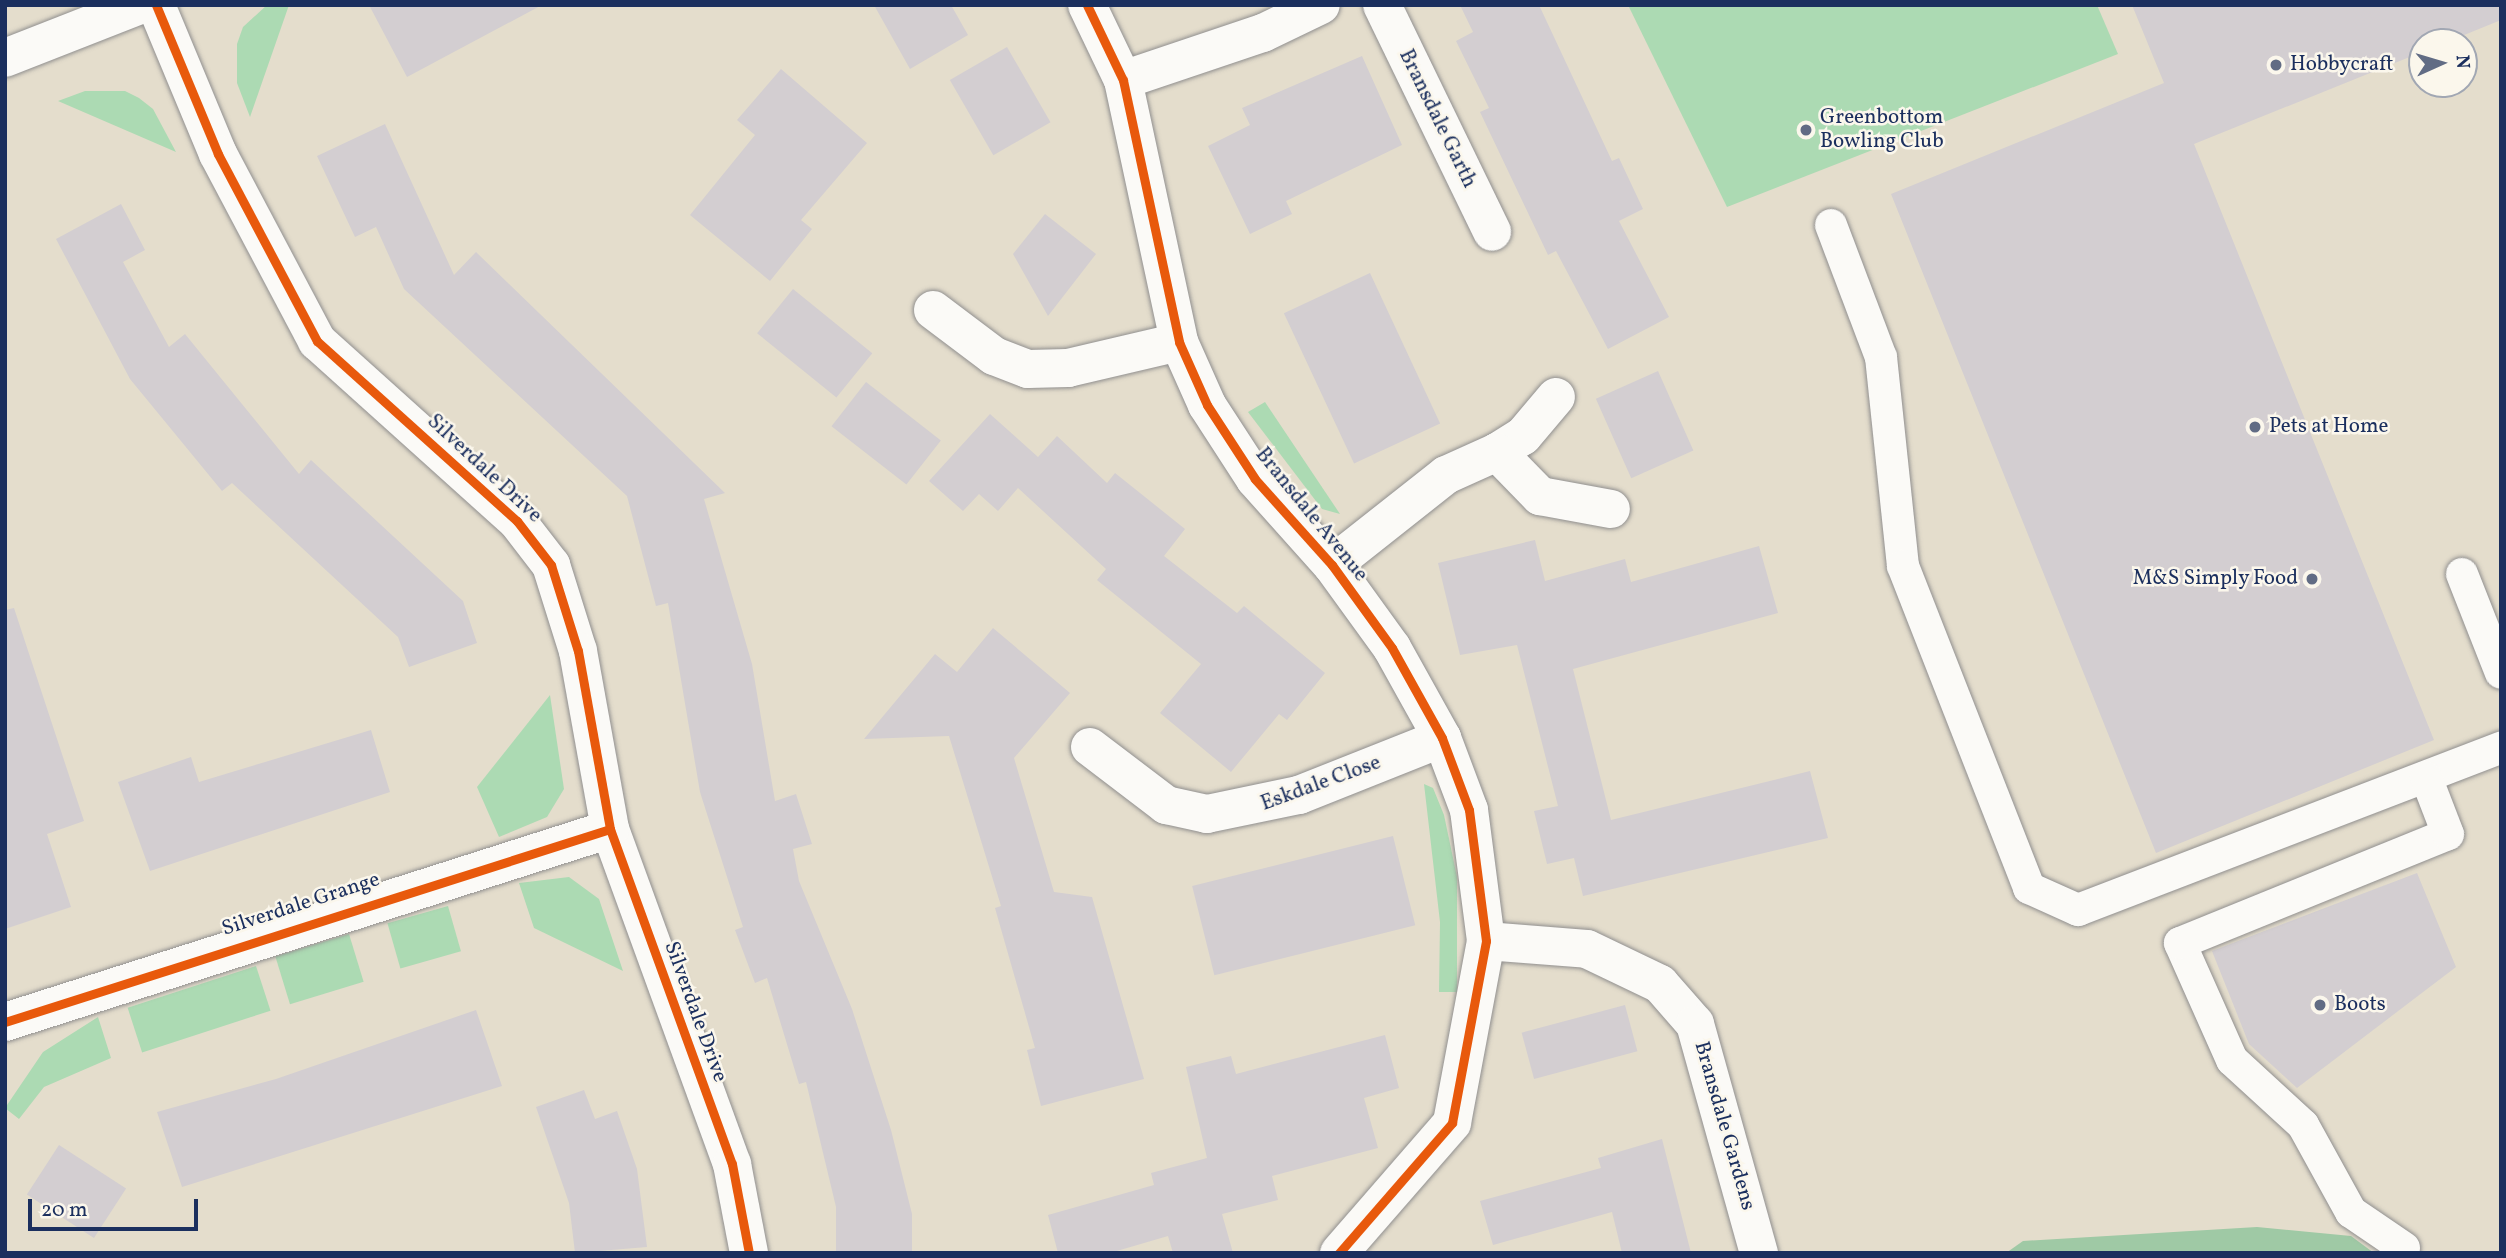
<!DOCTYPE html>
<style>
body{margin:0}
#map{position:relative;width:2506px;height:1258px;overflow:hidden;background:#e4ddcc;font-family:Vollkorn,serif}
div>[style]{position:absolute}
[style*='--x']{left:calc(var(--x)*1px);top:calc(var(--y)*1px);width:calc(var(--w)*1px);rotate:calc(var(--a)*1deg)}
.green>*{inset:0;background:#acdab3;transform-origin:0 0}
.forest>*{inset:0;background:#9fc9a5}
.building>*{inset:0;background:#d3ced1;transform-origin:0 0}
.roads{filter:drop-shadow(0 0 2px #908f8f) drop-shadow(0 0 2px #908f8f)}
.lane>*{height:32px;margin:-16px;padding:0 16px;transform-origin:16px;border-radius:16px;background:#fbfaf7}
.street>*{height:38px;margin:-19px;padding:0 19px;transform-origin:19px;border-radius:19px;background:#fbfaf7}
.cycleway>*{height:9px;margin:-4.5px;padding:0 4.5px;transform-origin:4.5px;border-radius:4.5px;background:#e8590c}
.dots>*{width:19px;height:19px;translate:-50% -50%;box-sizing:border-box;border:4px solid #fbf7ec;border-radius:50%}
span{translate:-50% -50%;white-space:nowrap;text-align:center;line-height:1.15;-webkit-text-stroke:5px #fbf7ec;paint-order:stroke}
.poi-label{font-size:21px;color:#1b2f5e}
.left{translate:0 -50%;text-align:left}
.right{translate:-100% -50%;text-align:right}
.street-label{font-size:21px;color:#1b2f5e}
.frame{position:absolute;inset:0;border:7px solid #1b2f5e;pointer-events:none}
.north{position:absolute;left:2408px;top:28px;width:70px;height:70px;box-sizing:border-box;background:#fbf7ec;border:2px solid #a1a7b3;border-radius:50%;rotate:86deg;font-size:19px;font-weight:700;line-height:28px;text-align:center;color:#1b2f5e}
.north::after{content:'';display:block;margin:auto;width:24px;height:32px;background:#616c84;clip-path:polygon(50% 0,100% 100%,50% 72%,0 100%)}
.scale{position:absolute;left:28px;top:1199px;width:170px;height:32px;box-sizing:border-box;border:4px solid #1b2f5e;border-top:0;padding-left:9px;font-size:21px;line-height:24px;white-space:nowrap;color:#1b2f5e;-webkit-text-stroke:5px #fbf7ec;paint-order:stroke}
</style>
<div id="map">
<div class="green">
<div style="clip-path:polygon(267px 5px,289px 5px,250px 117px,237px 83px,237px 44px,243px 27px)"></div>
<div style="clip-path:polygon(1628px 5px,2097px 5px,2118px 54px,1727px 207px)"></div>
<div style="clip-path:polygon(85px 91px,125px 91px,139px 98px,153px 109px,176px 152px,58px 101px)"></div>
<div style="clip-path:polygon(1265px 402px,1340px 514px,1322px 509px,1248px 412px)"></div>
<div style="clip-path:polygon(550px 695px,564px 789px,547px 817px,499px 837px,477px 787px)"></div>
<div style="clip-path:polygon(1424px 784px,1433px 788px,1444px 815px,1457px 877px,1457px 992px,1439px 992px,1440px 922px)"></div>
<div style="clip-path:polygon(569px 877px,599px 899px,623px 971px,534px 928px,519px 883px)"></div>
<div style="left:448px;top:906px;width:47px;height:63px;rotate:74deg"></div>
<div style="left:349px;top:934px;width:50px;height:77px;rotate:73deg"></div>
<div style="left:256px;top:966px;width:47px;height:135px;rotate:72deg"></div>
<div style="clip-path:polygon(98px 1017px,111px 1058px,44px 1087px,19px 1119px,5px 1108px,43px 1052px)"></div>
</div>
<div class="forest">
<div style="clip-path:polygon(2257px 1227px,2351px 1236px,2374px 1253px,2006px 1253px,2023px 1241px)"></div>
</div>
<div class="building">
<div style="clip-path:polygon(369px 5px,542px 5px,407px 77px)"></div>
<div style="clip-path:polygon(874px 5px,951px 5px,968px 35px,910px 69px)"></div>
<div style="clip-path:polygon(1460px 5px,1539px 5px,1612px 161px,1619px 158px,1643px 209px,1619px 221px,1669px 317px,1608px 349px,1556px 251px,1548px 255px,1480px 112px,1489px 108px,1456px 41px,1473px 32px)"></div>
<div style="clip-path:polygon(2132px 5px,2501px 5px,2501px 20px,2447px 42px,2422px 42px,2422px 52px,2194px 144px,2434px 740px,2156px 853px,1891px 194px,2164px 83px)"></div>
<div style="left:1007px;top:47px;width:87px;height:66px;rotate:60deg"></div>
<div style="clip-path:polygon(1362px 56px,1402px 145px,1286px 201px,1292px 214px,1250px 234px,1208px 146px,1250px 125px,1242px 108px)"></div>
<div style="clip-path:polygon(781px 69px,867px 143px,801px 220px,812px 229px,770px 281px,690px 215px,755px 135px,737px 120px)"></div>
<div style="clip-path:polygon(385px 124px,454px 275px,476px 252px,725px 493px,704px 499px,752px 664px,775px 801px,796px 794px,812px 844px,793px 849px,799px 881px,852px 1009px,891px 1130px,912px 1214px,912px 1253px,836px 1253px,836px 1207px,806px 1082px,799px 1084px,767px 978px,755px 983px,735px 930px,743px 927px,700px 792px,668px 603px,656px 606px,627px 496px,404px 289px,376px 227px,355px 237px,317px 156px)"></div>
<div style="clip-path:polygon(121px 204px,145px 250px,123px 262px,169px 347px,185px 334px,299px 474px,311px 460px,463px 601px,477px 643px,409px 667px,398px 637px,232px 483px,222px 491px,130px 379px,56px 239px)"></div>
<div style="clip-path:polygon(1045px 214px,1096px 254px,1048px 316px,1013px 254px)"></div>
<div style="left:1370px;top:273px;width:166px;height:95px;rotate:65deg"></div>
<div style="left:793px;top:289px;width:102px;height:57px;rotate:39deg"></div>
<div style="left:1658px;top:371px;width:87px;height:68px;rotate:66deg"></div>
<div style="left:866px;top:382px;width:95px;height:56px;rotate:38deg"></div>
<div style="clip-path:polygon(990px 414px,1038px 457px,1057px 436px,1107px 483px,1115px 473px,1185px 529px,1164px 556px,1237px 613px,1244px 606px,1325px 673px,1287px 720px,1279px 714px,1231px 772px,1160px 713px,1201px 664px,1097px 580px,1106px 569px,1018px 488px,998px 511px,979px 494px,963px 511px,929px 481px)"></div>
<div style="clip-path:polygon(1535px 540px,1545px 581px,1625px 559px,1631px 582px,1759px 546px,1778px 613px,1573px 669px,1611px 820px,1810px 771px,1828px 838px,1583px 896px,1574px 858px,1547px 864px,1534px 811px,1558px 806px,1517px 645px,1460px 655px,1438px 563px)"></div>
<div style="clip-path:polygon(14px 608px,84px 821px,47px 834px,71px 907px,5px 929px,5px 610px)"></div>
<div style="clip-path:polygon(993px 628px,1070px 693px,1014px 758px,1054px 892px,1092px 897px,1144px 1079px,1041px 1106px,1027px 1050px,1035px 1048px,995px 908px,1001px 906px,949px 736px,864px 739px,935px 654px,957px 672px)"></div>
<div style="clip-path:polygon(371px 730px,390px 792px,150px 871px,118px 782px,191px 757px,199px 782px)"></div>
<div style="left:1393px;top:836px;width:92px;height:207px;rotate:76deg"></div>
<div style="clip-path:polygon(2417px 873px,2456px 967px,2297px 1088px,2249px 1044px,2212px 951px)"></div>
<div style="left:1625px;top:1005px;width:48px;height:107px;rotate:75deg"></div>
<div style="clip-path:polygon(476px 1010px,502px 1086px,182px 1187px,157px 1112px,276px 1079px)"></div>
<div style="clip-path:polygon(1385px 1035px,1399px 1088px,1364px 1098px,1378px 1148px,1272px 1176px,1278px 1200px,1222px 1214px,1233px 1253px,1173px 1253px,1168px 1236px,1110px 1253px,1058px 1253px,1048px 1215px,1154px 1185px,1151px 1173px,1207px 1158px,1186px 1067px,1231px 1056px,1236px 1074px)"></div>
<div style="clip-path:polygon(584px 1090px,595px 1119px,617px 1111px,637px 1169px,647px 1247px,575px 1253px,569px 1203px,536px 1107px)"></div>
<div style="clip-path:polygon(1662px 1139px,1691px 1253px,1622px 1253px,1612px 1212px,1493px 1245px,1480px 1201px,1601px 1168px,1598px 1158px)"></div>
<div style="left:59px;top:1145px;width:80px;height:59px;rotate:33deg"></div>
</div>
<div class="roads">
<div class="lane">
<div style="--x:1831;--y:225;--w:141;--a:69.3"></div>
<div style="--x:1881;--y:357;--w:210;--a:84"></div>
<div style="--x:1903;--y:566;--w:346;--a:68.6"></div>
<div style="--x:2029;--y:888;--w:54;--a:24.2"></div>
<div style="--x:2078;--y:910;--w:453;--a:-21"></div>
<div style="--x:2462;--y:574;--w:106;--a:68.5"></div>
<div style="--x:2404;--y:1248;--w:64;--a:-145.8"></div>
<div style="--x:2351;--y:1212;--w:99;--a:-118.9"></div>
<div style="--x:2303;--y:1125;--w:96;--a:-137.5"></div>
<div style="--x:2232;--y:1060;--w:128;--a:-114"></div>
<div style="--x:2180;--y:943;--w:289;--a:-22.1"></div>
<div style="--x:2448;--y:834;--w:61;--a:-111.1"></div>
</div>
<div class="street">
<div style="--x:156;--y:5;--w:161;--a:67.4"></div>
<div style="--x:218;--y:154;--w:212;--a:62.1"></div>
<div style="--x:317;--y:341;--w:269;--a:42"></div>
<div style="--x:517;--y:521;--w:56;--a:52.3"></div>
<div style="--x:551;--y:565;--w:90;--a:72.6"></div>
<div style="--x:578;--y:651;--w:181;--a:79.8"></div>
<div style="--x:610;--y:829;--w:357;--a:70"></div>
<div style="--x:732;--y:1164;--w:91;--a:79.2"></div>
<div style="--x:1087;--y:5;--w:83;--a:64.4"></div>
<div style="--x:1123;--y:80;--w:268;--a:77.9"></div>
<div style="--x:1179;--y:342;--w:69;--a:66"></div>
<div style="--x:1207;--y:405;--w:88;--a:57"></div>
<div style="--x:1255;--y:479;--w:115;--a:48.2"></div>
<div style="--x:1332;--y:565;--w:102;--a:54.1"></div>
<div style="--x:1392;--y:648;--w:103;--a:60.9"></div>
<div style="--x:1442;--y:738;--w:77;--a:69.4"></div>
<div style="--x:1469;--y:810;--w:132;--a:82.6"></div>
<div style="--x:1486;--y:941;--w:185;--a:100.6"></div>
<div style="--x:1452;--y:1123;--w:172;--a:131"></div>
<div style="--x:1382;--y:5;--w:252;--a:64.1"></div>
<div style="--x:5;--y:58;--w:145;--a:-21.4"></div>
<div style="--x:1123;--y:80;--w:148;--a:-18.6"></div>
<div style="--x:1263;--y:33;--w:64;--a:-25.8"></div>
<div style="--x:933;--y:310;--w:76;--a:37"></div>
<div style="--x:994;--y:356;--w:36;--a:21"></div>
<div style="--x:1028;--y:369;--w:40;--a:-1.4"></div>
<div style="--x:1068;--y:368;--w:114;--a:-13.2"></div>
<div style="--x:1497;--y:452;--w:31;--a:-32"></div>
<div style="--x:1523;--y:436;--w:51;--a:-49.8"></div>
<div style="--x:1332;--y:565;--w:145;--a:-38.3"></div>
<div style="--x:1446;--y:475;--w:56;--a:-24.3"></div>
<div style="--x:1497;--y:452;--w:62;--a:45.7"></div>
<div style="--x:1540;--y:496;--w:72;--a:10.4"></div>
<div style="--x:1090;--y:747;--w:96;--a:37.3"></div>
<div style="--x:1166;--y:805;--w:42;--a:12.4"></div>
<div style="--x:1207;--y:814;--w:94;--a:-11.7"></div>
<div style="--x:1299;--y:795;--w:154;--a:-21.7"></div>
<div style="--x:1486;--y:941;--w:101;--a:4.5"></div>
<div style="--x:1587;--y:949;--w:81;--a:25.6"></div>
<div style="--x:1660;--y:984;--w:53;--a:48.8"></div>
<div style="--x:1695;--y:1024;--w:238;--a:74.4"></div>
<div style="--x:5;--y:1022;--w:635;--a:-17.69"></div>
</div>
</div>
<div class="cycleway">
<div style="--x:156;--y:5;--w:161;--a:67.4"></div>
<div style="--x:218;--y:154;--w:212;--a:62.1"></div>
<div style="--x:317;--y:341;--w:269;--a:42"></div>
<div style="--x:517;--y:521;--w:56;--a:52.3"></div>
<div style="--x:551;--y:565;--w:90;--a:72.6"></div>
<div style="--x:578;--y:651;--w:181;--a:79.8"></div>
<div style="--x:610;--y:829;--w:357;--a:70"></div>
<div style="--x:732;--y:1164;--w:91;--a:79.2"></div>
<div style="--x:1087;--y:5;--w:83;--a:64.4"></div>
<div style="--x:1123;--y:80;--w:268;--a:77.9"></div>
<div style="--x:1179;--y:342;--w:69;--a:66"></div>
<div style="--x:1207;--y:405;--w:88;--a:57"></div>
<div style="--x:1255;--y:479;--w:115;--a:48.2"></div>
<div style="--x:1332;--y:565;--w:102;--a:54.1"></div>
<div style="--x:1392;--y:648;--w:103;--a:60.9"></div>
<div style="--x:1442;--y:738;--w:77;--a:69.4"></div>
<div style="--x:1469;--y:810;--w:132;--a:82.6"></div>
<div style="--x:1486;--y:941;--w:185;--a:100.6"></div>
<div style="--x:1452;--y:1123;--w:172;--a:131"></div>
<div style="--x:5;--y:1022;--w:635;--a:-17.69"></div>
</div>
<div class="dots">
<div style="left:2276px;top:65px;background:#616c84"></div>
<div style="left:1806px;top:130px;background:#616c84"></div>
<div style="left:2255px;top:427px;background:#616c84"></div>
<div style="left:2312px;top:579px;background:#616c84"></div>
<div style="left:2320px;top:1005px;background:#616c84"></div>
</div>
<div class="poi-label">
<span class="left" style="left:2290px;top:65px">Hobbycraft</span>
<span class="left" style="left:1820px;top:130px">Greenbottom<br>Bowling Club</span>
<span class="left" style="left:2269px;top:427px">Pets at Home</span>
<span class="right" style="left:2298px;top:579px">M&amp;S Simply Food</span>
<span class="left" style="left:2334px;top:1005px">Boots</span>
</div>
<div class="street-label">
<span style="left:1437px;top:119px;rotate:64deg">Bransdale Garth</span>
<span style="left:484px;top:469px;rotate:43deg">Silverdale Drive</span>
<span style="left:1311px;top:515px;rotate:51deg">Bransdale Avenue</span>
<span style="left:1321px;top:784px;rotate:-20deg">Eskdale Close</span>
<span style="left:301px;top:905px;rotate:-18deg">Silverdale Grange</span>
<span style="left:695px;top:1012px;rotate:70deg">Silverdale Drive</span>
<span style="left:1724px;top:1126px;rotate:74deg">Bransdale Gardens</span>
</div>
<div class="frame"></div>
<div class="north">N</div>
<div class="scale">20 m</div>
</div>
